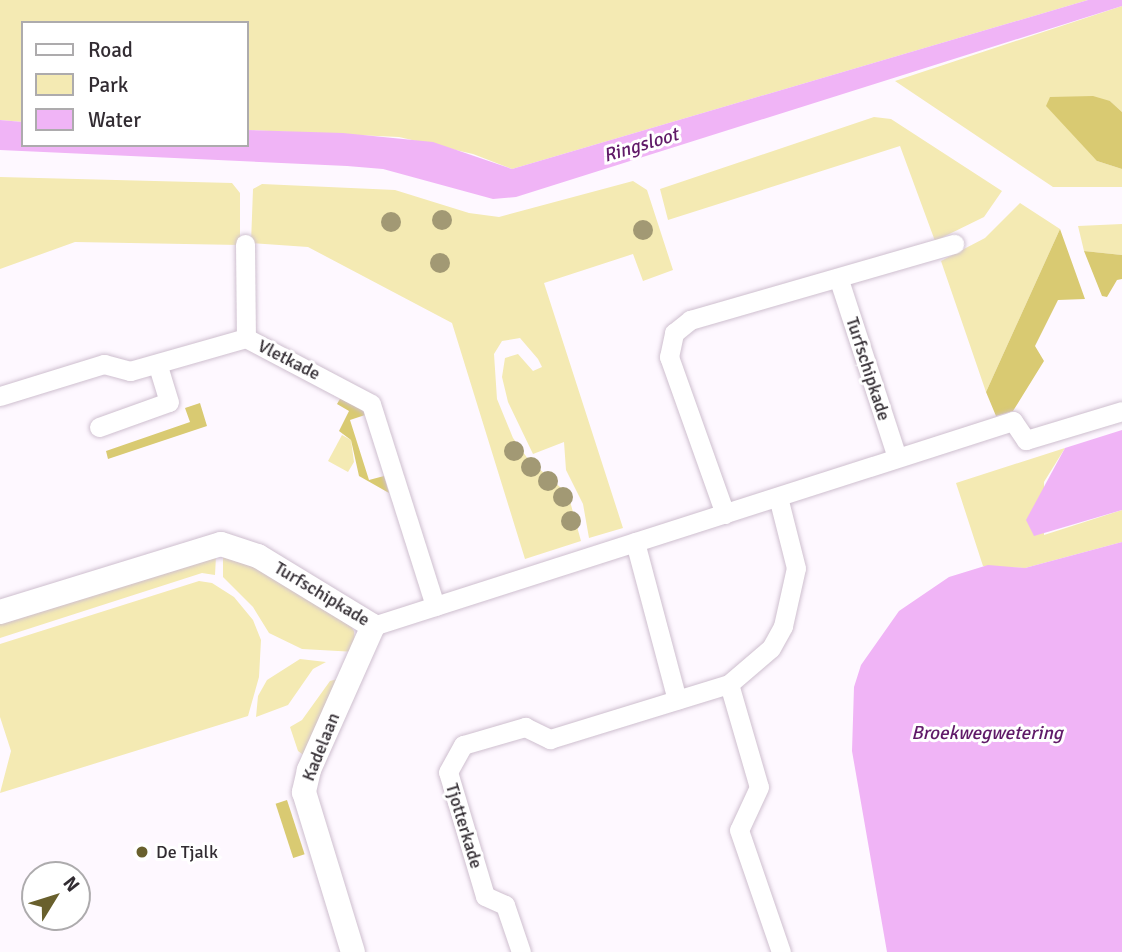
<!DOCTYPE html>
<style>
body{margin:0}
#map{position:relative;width:1122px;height:952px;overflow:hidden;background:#fef8ff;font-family:Signika,sans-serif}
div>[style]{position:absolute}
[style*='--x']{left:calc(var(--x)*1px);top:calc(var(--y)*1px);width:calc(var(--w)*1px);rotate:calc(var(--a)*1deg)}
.green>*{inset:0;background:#f4eab3}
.forest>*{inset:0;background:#d9ca72;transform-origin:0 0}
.water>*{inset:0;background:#f0b4f6}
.roads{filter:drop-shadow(0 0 2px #cebfcf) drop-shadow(0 0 2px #cebfcf)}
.minor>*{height:19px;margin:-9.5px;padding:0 9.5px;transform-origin:9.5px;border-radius:9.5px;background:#fff}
.tertiary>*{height:24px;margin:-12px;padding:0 12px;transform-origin:12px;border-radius:12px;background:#fff}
.trees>*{width:20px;height:20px;margin:-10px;border-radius:50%;background:#a29974}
.dots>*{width:19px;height:19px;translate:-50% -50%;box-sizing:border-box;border:4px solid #fff;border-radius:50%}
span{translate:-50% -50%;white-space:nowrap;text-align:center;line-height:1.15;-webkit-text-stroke:6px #fff;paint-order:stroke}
.street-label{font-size:18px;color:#322c32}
.poi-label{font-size:18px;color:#322c32}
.left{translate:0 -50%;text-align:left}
.water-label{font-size:19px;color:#601a68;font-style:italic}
.legend{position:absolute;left:21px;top:21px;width:228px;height:126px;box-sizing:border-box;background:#fff;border:2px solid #adabad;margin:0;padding:9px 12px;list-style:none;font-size:21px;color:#322c32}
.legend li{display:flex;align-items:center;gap:14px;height:35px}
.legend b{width:35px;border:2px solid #adabad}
.north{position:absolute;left:21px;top:861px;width:70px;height:70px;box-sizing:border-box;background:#fff;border:2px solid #adabad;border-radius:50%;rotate:52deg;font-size:19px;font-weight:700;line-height:28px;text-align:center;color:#322c32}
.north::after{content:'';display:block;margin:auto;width:24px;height:32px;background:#69602d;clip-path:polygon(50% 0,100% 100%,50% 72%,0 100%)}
</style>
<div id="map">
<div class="green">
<div style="clip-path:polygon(0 0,1088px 0,512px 169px,473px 154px,399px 137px,247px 130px,247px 23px,23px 23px,23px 122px,0 120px)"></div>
<div style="clip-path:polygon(1122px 6px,1122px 112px,1110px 101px,1097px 161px,1122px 169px,1122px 187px,1053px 187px,895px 81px)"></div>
<div style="clip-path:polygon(874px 117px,891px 119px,1002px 191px,984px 217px,935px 241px,900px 146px,668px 220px,660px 189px)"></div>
<div style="clip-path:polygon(0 177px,232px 183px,240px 193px,240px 245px,75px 242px,0 269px)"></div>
<div style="clip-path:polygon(633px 181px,647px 190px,673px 270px,643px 281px,633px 254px,544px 283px,623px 528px,589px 538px,583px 504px,566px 470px,564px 442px,533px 454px,508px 402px,502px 377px,505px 358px,518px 354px,533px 371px,542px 367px,538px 359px,520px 338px,502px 341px,494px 354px,497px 399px,513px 438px,528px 459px,568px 494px,581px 541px,525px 559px,452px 323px,308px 247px,251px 243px,253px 189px,262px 184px,395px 190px,469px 213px,499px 217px)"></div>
<div style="clip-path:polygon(1020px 203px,1060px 229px,986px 392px,941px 261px,985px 238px)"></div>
<div style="clip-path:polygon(1122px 224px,1122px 255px,1084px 251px,1078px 226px)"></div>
<div style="clip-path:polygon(342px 435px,351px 440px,354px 462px,348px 472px,328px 461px)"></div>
<div style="clip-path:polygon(1065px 448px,1044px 482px,1044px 535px,1122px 510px,1122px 542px,1025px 568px,983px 566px,956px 483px)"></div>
<div style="clip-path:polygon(223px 555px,249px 564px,343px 614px,354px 631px,356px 652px,302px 649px,269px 633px,253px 607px,223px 577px)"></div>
<div style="clip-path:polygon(216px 556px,215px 575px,202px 573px,0 638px,0 622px)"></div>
<div style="clip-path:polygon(199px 581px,212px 583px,234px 597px,253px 620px,261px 640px,259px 677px,248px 716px,0 793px,11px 751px,0 717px,0 644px)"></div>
<div style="clip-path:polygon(300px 659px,326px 662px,313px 669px,288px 705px,256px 717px,258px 696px,267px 680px)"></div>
<div style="clip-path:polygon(346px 677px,305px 756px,298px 751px,290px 727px,302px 720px,330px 681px)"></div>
</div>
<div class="forest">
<div style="clip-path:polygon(1093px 96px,1110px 101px,1122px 112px,1122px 169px,1097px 161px,1046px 106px,1050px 97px)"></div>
<div style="clip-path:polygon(1060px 229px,1085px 299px,1058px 300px,1035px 346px,1044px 361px,1013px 411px,996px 416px,986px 392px)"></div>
<div style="clip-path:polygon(1084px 251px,1122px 255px,1122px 279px,1117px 280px,1107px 297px,1102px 296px)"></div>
<div style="clip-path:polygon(341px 397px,362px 407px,365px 415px,350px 420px,369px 480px,384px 476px,389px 493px,359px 476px,351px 440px,339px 431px,349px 411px,337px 404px)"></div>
<div style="clip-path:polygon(200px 403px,207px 426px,108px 459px,106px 451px,190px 422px,185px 408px)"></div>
<div style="left:287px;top:800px;width:57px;height:12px;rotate:72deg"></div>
</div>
<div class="water">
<div style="clip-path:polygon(1088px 0,1122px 0,1122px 6px,516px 197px,493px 199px,383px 169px,347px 166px,0 150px,0 120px,23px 122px,23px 145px,247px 145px,247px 130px,343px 133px,433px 142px,512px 169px)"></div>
<div style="clip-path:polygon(1122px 430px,1122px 510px,1034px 536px,1026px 520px,1065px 448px)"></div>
<div style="clip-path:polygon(1122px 542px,1122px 952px,887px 952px,852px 751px,854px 687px,861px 665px,899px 611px,949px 577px,988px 565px,1025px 568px)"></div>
</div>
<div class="roads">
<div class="minor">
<div style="--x:245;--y:244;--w:94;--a:89.4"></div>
<div style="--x:839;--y:280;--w:186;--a:71.9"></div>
<div style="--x:0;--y:396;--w:109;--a:-17.1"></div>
<div style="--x:104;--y:364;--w:27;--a:15"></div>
<div style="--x:130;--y:371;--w:121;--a:-15.9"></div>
<div style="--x:246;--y:338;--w:141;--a:27.8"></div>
<div style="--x:371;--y:404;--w:212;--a:72.4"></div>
<div style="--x:99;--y:427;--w:74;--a:-19.7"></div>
<div style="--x:169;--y:402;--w:39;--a:-107"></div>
<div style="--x:725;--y:514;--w:167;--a:-109.6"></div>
<div style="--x:669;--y:357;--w:25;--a:-78"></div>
<div style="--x:674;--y:333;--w:21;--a:-39"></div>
<div style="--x:690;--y:320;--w:275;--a:-16.1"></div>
<div style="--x:635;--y:542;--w:163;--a:75.1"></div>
<div style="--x:373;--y:626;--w:672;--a:-17.76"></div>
<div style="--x:1013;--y:421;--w:23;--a:56"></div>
<div style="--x:1026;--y:440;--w:100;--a:-16.8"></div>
<div style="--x:729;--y:684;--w:107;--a:73.8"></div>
<div style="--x:759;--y:787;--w:47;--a:114.9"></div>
<div style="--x:739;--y:830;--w:129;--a:71"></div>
<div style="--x:521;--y:952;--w:50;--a:-108.8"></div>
<div style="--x:505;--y:905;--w:22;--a:-156"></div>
<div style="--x:485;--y:896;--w:129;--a:-106.6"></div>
<div style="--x:448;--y:772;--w:31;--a:-61"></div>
<div style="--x:463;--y:745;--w:65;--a:-16.2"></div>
<div style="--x:525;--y:727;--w:28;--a:26"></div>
<div style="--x:550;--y:739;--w:187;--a:-17.1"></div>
<div style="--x:729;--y:684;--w:55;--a:-40.6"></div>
<div style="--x:771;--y:648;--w:25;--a:-61"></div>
<div style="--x:783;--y:626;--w:59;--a:-77.4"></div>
<div style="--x:796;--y:568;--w:73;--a:-104.2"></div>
</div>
<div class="tertiary">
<div style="--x:0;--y:612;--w:231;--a:-17.1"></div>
<div style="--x:221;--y:544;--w:39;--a:18"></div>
<div style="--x:258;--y:556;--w:135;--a:31.3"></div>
<div style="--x:373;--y:626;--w:158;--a:114"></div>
<div style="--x:309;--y:770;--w:23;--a:103"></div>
<div style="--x:304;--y:792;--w:167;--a:73"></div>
</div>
</div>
<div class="trees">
<div style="left:442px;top:220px"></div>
<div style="left:391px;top:222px"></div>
<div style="left:643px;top:230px"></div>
<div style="left:440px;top:263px"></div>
<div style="left:514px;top:451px"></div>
<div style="left:531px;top:467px"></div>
<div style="left:548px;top:481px"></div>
<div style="left:563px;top:497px"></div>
<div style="left:571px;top:521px"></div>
</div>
<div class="dots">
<div style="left:142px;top:852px;background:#69602d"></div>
</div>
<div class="street-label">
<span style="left:289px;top:360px;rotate:27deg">Vletkade</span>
<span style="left:868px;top:369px;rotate:72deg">Turfschipkade</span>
<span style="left:322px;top:594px;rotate:31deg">Turfschipkade</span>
<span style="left:321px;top:747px;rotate:-68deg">Kadelaan</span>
<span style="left:464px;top:826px;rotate:73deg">Tjotterkade</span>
</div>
<div class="poi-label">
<span class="left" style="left:156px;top:852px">De Tjalk</span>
</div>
<div class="water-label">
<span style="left:641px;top:146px;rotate:-17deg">Ringsloot</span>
<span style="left:987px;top:734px">Broekwegwetering</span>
</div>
<ul class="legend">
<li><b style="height:9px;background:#fff"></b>Road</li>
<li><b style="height:19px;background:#f4eab3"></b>Park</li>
<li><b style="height:19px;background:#f0b4f6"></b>Water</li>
</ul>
<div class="north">N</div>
</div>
